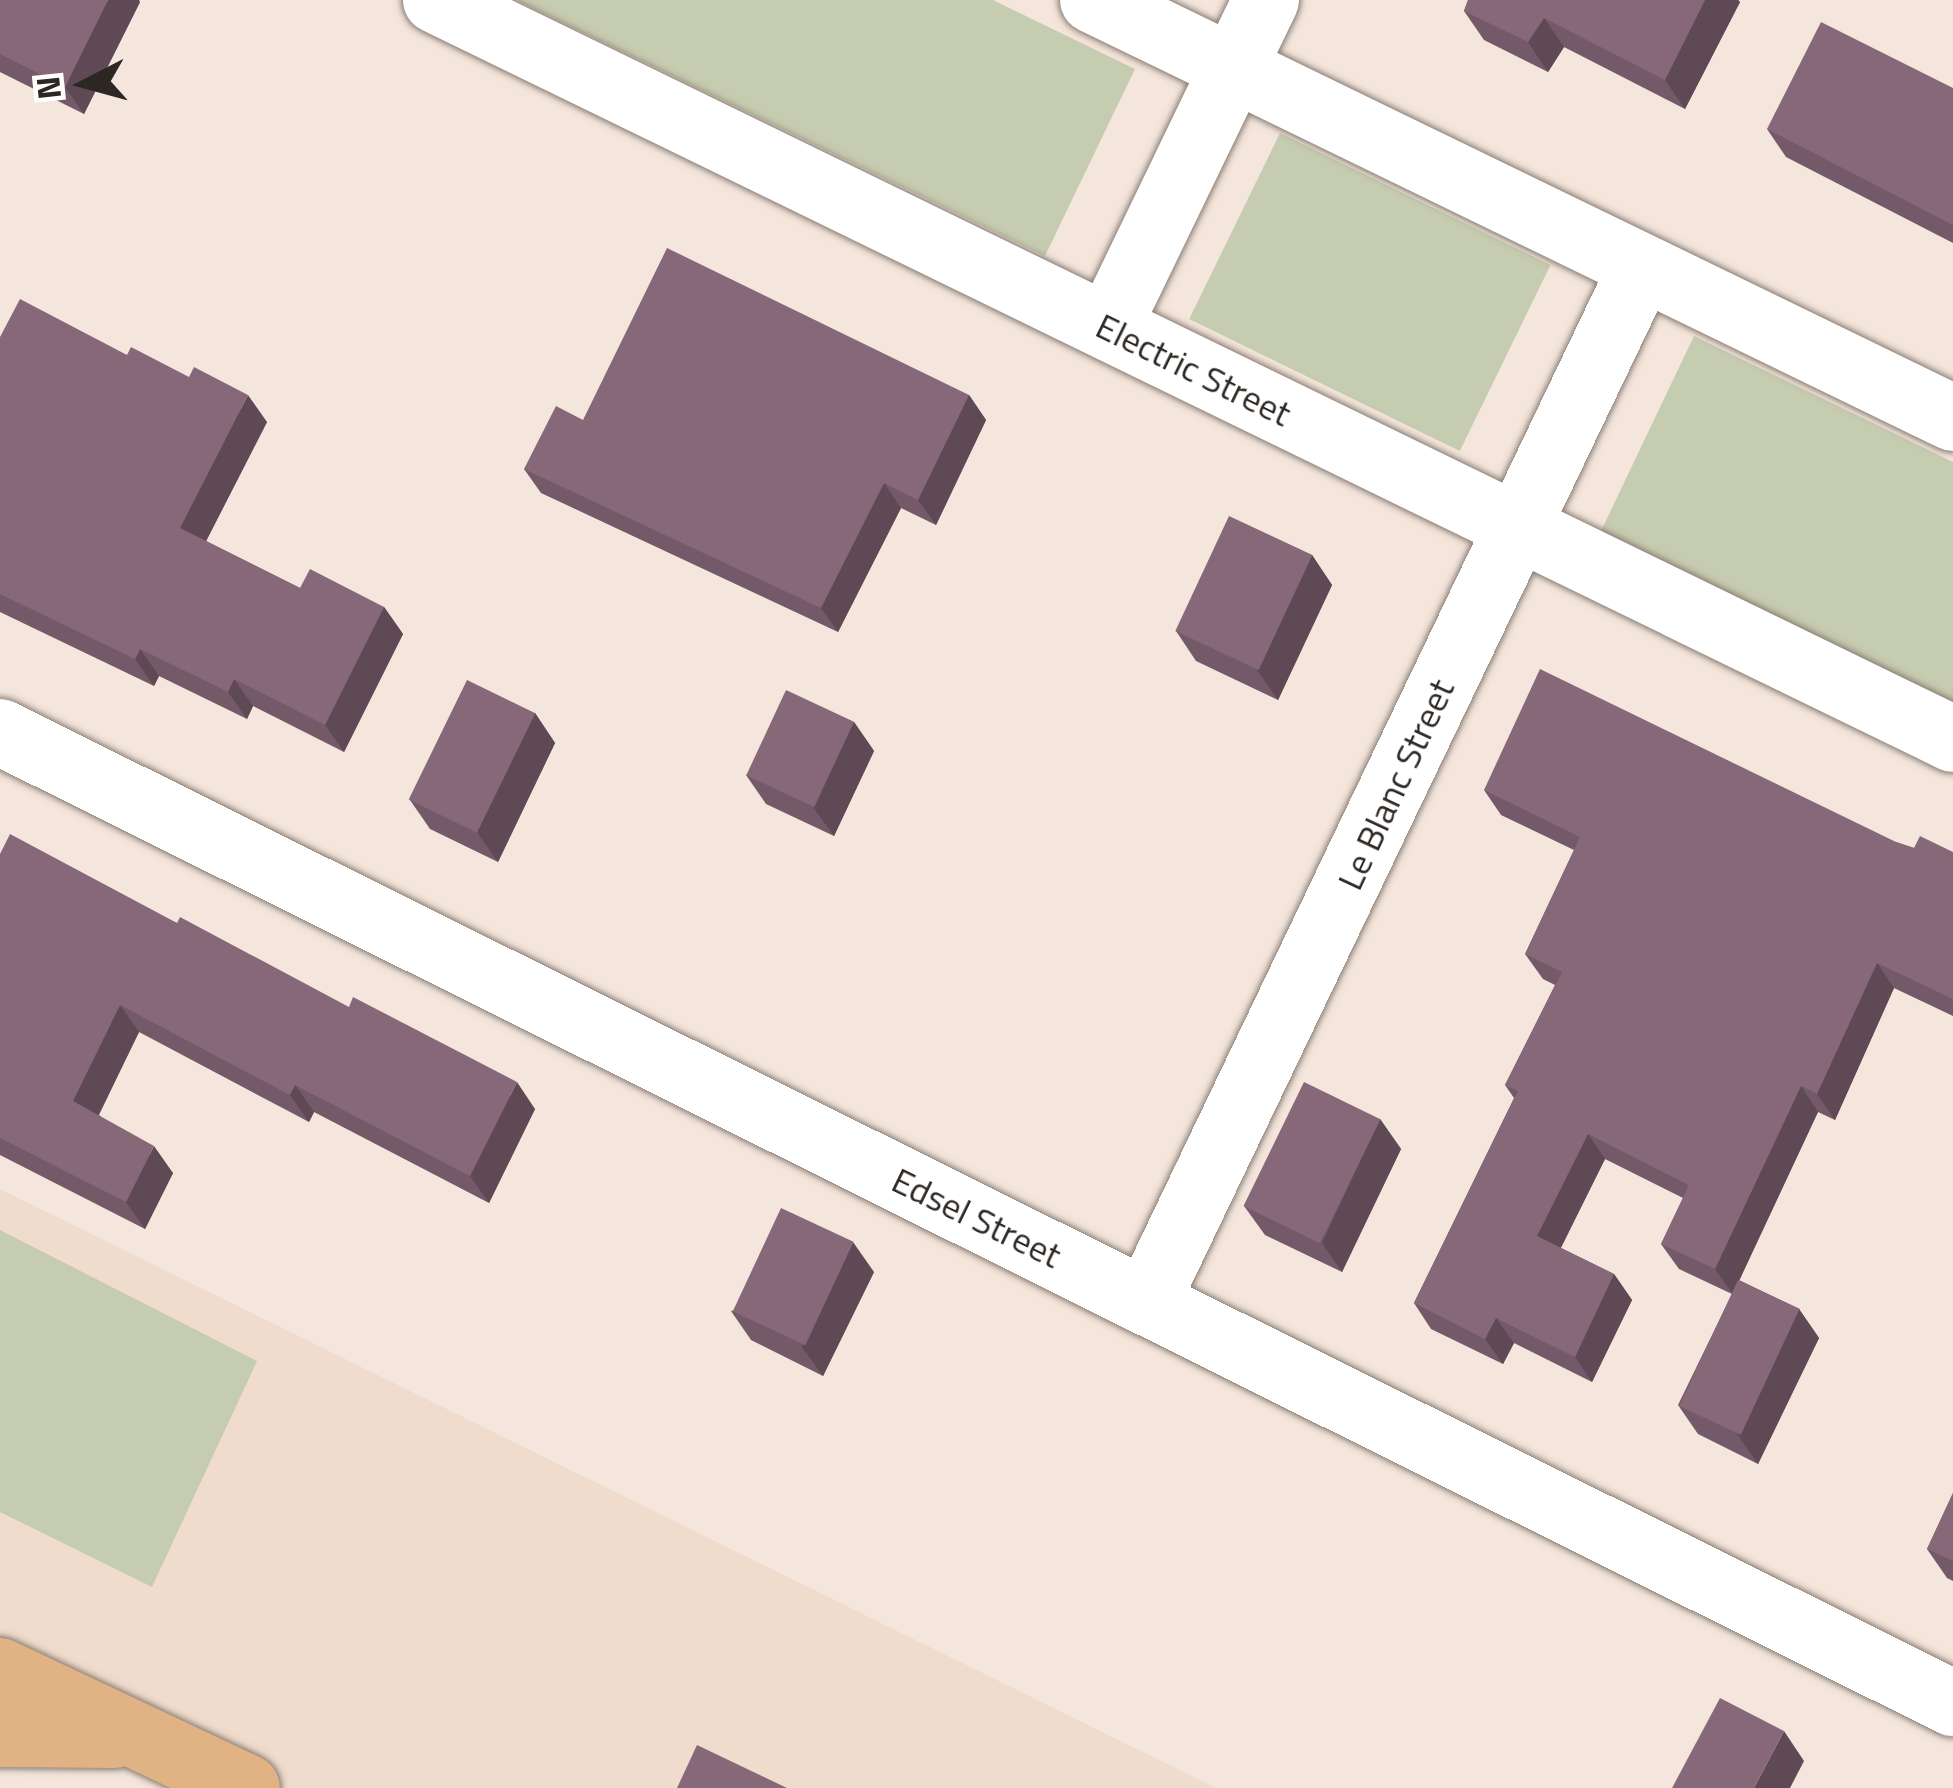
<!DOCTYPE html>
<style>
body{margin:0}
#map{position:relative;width:1953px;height:1788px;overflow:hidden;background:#f4e6dc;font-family:"Titillium Web",sans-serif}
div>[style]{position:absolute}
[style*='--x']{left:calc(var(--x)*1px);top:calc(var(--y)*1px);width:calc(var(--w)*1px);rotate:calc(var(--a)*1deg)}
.built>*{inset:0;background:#f0dccc}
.green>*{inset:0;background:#c6ccb0;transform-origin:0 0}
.roads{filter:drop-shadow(0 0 3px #8a7e74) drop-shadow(0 0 3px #8a7e74)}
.street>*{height:66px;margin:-33px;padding:0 33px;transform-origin:33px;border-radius:33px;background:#fff}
.primary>*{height:66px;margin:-33px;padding:0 33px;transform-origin:33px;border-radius:33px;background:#e0b284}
.wall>*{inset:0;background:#745968}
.shaded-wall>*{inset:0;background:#5e4955}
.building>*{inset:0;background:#876879;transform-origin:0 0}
span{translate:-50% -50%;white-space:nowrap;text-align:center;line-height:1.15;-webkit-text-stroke:9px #fff;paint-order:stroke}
.street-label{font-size:36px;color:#2c2723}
.north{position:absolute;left:24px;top:24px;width:120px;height:120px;-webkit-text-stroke:9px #fff;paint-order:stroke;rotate:264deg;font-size:33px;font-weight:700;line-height:48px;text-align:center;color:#2c2723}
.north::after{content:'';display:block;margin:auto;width:42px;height:54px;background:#2c2723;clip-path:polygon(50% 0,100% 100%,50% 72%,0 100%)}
</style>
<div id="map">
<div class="built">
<div style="clip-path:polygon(0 1189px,1216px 1788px,247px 1788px,0 1671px)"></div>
</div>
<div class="green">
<div style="clip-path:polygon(516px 0,993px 0,1135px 69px,1045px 256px)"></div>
<div style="left:1280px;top:133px;width:301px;height:207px;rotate:26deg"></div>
<div style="clip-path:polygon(1694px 336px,1953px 462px,1953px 702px,1601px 531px)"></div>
<div style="clip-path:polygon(0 1230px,257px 1361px,152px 1587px,0 1512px)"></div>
</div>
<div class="roads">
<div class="street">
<div style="--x:436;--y:0;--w:1687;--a:25.97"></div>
<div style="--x:1093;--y:0;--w:956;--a:25.92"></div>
<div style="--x:1108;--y:327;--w:363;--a:-64.2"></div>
<div style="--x:0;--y:732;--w:2181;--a:26.44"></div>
<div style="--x:1147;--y:1301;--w:1146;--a:-64.42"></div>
</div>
<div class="primary">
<div style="--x:0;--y:1671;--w:273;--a:25.3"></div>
<div style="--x:0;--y:1734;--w:115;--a:0.5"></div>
</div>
</div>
<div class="wall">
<div style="clip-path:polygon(0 0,140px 2px,84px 114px,0 72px)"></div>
<div style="clip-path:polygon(1468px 0,1738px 0,1740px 2px,1685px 109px,1564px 47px,1548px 72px,1484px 40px,1464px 11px)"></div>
<div style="clip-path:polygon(1953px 88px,1953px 243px,1786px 157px,1767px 129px)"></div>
<div style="clip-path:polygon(0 337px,127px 355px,267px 422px,206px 541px,300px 588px,384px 607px,403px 634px,344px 752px,253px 706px,247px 719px,159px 676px,154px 686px,0 612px)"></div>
<div style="clip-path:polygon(969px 395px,986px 420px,936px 525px,901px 508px,838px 632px,541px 493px,524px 469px,583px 420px)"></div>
<div style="clip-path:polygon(1312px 555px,1332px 585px,1278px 700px,1196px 661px,1176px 631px)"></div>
<div style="clip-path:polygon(535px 713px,555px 743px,498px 862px,430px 829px,410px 800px)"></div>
<div style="clip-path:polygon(854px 722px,874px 751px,834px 836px,766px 804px,746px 775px)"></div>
<div style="clip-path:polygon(1484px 790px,1896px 842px,1914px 848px,1953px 852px,1953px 1016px,1894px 988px,1835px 1120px,1818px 1112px,1739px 1280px,1799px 1309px,1819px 1338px,1758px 1464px,1698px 1434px,1678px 1405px,1732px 1294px,1679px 1269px,1661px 1244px,1683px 1198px,1605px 1159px,1561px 1248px,1614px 1274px,1632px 1300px,1592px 1382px,1514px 1343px,1503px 1364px,1431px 1329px,1414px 1303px,1514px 1098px,1505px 1085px,1555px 985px,1543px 979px,1525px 954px,1574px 850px,1501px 815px)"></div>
<div style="clip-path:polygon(0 854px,177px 923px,535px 1109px,489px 1203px,314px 1112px,309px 1122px,139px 1032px,99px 1115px,173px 1173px,145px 1229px,0 1155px)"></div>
<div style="clip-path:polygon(1380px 1119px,1401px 1149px,1342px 1272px,1265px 1235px,1244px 1206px)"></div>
<div style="clip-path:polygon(874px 1272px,823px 1376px,751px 1340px,731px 1311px)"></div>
<div style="clip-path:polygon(1953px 1493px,1953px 1581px,1947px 1578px,1927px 1549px)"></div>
</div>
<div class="shaded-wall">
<div style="clip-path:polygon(108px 0,139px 0,140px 2px,84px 114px,65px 87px)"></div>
<div style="clip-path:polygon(1705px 0,1738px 0,1740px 2px,1685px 109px,1665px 80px)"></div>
<div style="clip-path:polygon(1544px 18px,1564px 47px,1548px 72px,1528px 42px)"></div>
<div style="clip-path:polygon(248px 395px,267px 422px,199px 555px,180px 528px)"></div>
<div style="clip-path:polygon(969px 395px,986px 420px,936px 525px,918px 500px)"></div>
<div style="clip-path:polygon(884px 483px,901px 508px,838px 632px,821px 608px)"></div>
<div style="clip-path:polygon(1312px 555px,1332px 585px,1278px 700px,1257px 670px)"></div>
<div style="clip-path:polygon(384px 607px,403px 634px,344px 752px,325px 725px)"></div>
<div style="clip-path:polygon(140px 649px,159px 676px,154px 686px,135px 659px)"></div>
<div style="clip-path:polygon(234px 679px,253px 706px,247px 719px,228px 692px)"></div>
<div style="clip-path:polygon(535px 713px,555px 743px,498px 862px,477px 832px)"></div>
<div style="clip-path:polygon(854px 722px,874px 751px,834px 836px,813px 807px)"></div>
<div style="clip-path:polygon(1877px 963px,1894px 988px,1835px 1120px,1817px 1094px)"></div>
<div style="clip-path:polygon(120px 1005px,139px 1032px,92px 1128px,73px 1101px)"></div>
<div style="clip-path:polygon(517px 1082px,535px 1109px,489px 1203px,470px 1176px)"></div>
<div style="clip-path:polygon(295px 1085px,314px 1112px,309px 1122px,290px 1095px)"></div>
<div style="clip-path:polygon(1801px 1086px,1818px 1112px,1733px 1294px,1715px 1269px)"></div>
<div style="clip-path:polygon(1380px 1119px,1401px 1149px,1342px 1272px,1322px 1243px)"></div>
<div style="clip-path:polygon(1588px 1134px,1605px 1159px,1554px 1261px,1537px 1236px)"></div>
<div style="clip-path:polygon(154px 1146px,173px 1173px,145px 1229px,126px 1202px)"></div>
<div style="clip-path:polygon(853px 1242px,874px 1272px,823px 1376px,802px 1347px)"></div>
<div style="clip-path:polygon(1614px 1274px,1632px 1300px,1592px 1382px,1575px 1357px)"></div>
<div style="clip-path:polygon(1799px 1309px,1819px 1338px,1758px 1464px,1737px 1434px)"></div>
<div style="clip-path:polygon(1496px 1318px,1514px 1343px,1503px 1364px,1485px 1339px)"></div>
<div style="clip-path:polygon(1784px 1731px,1804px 1761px,1790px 1788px,1754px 1788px)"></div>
</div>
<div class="building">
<div style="clip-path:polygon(0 0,108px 0,65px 87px,0 54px)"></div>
<div style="clip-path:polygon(1468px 0,1705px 0,1665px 80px,1544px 18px,1528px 42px,1464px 11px)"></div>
<div style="clip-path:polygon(1821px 22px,1953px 88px,1953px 225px,1767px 129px)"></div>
<div style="clip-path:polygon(667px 248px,969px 395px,918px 500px,884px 483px,821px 608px,524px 469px,556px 406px,583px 420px)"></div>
<div style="clip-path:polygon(20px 299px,127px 355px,131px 347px,189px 377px,194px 367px,248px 395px,180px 528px,300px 588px,310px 569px,384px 607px,325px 725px,234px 679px,228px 692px,140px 649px,135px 659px,0 594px,0 337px)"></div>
<div style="left:1229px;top:516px;width:92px;height:127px;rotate:25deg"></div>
<div style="clip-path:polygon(1540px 669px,1896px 842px,1914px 848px,1920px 836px,1953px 852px,1953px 999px,1877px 963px,1817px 1094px,1801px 1086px,1715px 1269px,1661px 1244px,1689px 1185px,1588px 1134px,1537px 1236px,1614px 1274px,1575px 1357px,1496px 1318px,1485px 1339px,1414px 1303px,1518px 1091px,1505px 1085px,1562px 972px,1525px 954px,1580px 837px,1484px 790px)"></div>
<div style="left:467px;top:680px;width:76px;height:133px;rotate:26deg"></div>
<div style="left:786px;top:690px;width:75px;height:94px;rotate:25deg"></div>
<div style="clip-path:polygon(10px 834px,177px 923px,180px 917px,349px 1007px,353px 997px,517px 1082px,470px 1176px,295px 1085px,290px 1095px,120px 1005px,73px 1101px,154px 1146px,126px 1202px,0 1138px,0 854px)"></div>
<div style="left:1304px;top:1082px;width:85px;height:138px;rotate:26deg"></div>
<div style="left:781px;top:1208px;width:80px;height:114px;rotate:25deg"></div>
<div style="left:1738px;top:1280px;width:68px;height:139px;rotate:25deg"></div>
<div style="clip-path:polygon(1953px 1493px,1953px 1561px,1927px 1549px)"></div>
<div style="clip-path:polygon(1720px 1698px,1784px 1731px,1754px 1788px,1672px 1788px)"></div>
<div style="clip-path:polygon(697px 1745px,787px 1788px,677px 1788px)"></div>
</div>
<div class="street-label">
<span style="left:1194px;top:369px;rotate:26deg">Electric Street</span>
<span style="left:1395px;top:784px;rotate:-65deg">Le Blanc Street</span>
<span style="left:977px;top:1217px;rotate:26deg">Edsel Street</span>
</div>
<div class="north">N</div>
</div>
